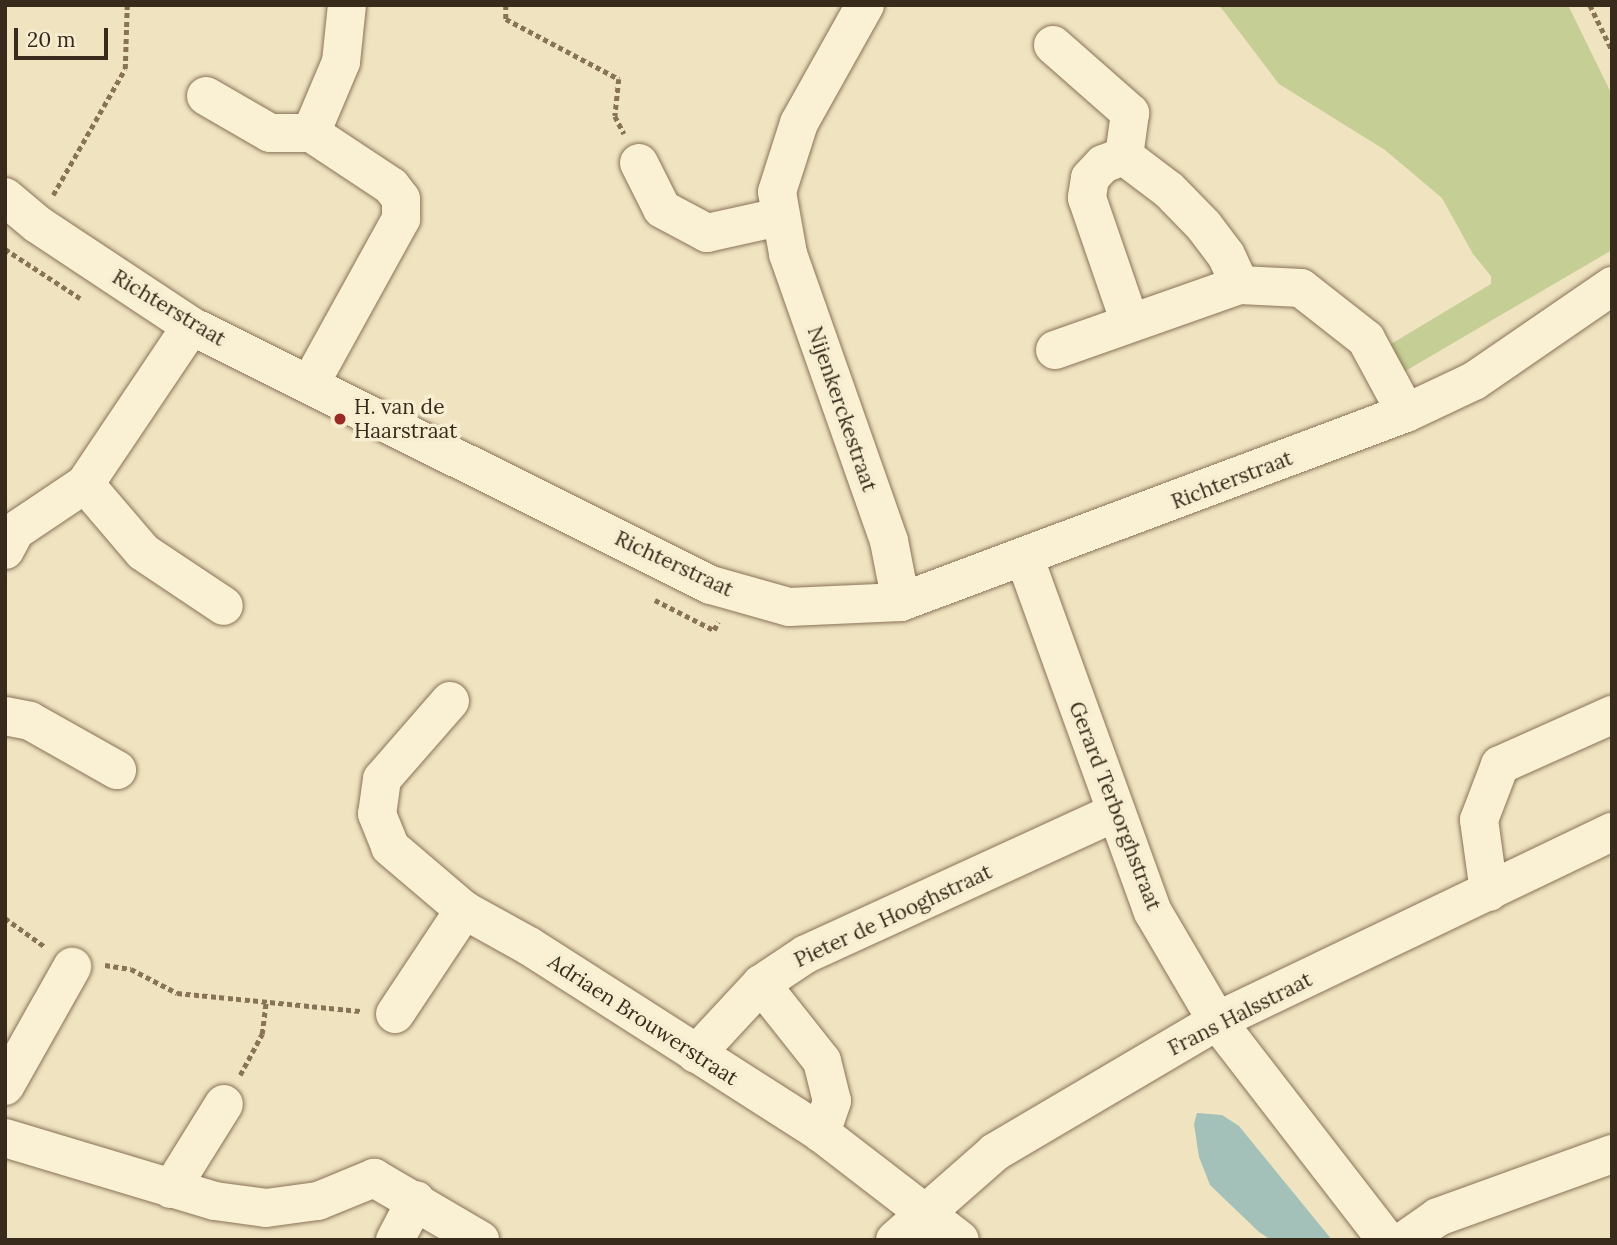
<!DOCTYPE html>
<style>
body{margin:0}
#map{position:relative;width:1617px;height:1245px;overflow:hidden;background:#efe3c0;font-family:Lora,serif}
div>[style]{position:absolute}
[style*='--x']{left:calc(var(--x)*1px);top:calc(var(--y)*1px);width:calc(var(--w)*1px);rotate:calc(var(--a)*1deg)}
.green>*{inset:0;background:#c5ce94}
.water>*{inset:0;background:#a3c1b9}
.path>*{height:4.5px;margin-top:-2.25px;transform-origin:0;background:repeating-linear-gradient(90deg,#897357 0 5px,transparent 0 8.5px)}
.roads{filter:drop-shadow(0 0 2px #897357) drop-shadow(0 0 2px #897357)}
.minor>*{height:38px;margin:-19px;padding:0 19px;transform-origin:19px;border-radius:19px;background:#faf0d4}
.dots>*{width:19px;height:19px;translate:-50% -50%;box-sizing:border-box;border:4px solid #f7edd0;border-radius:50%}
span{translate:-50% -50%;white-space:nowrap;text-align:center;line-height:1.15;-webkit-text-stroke:7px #f7edd0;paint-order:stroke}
.street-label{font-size:21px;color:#382b1c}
.poi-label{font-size:21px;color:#382b1c}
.left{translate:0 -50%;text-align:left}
.frame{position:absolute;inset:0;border:7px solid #382b1c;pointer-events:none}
.scale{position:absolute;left:14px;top:28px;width:94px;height:32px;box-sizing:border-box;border:4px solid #382b1c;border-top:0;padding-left:9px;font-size:21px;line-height:24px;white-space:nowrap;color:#382b1c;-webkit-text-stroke:5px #f7edd0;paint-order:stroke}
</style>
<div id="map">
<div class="green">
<div style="clip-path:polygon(1219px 5px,1568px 5px,1612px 95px,1612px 250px,1402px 373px,1386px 347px,1491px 284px,1491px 276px,1473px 254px,1442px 198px,1385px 150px,1279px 84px)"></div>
</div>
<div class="water">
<div style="clip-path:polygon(1197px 1113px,1222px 1115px,1239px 1126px,1332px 1240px,1271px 1240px,1259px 1232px,1210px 1185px,1199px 1157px,1194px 1124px)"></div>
</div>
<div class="path">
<div style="--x:506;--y:5;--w:14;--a:90"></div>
<div style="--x:506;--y:19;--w:128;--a:28"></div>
<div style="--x:619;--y:79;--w:37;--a:96"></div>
<div style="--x:615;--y:116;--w:20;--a:63"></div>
<div style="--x:1590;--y:5;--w:50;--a:63.9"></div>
<div style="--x:53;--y:195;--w:145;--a:-60.3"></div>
<div style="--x:125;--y:69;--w:64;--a:-88.2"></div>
<div style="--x:5;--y:249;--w:90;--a:33.2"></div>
<div style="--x:655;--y:600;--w:66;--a:27"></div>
<div style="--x:714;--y:630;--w:9;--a:-63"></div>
<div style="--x:5;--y:918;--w:48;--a:35.7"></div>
<div style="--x:105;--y:965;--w:26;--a:9"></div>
<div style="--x:131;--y:969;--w:52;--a:27.6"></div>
<div style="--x:177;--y:993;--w:186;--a:5.6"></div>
<div style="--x:240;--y:1075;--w:47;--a:-61.8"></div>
<div style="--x:262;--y:1034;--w:31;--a:-83"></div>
</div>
<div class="roads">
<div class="minor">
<div style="--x:865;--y:5;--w:135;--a:119.2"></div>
<div style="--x:799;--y:123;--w:72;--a:107.7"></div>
<div style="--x:777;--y:192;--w:63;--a:79.9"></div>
<div style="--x:788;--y:254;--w:304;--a:70.6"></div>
<div style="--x:889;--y:541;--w:62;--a:78.9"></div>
<div style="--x:1053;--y:45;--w:103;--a:41.4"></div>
<div style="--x:1130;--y:113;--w:43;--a:97.9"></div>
<div style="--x:206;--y:96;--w:74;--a:30"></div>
<div style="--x:270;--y:133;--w:41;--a:0"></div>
<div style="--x:311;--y:133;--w:96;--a:33.5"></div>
<div style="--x:391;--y:186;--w:16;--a:52"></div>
<div style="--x:401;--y:199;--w:20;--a:90"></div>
<div style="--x:401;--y:219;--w:188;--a:118.9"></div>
<div style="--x:311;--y:133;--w:77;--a:-67.1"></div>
<div style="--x:341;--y:62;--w:57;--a:-84"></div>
<div style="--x:1124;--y:156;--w:22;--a:159"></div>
<div style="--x:1103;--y:164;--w:19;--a:133"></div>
<div style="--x:1090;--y:178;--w:20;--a:99"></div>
<div style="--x:1087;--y:198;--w:132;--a:71"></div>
<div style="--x:1124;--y:156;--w:56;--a:37.1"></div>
<div style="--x:1169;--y:190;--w:50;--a:45.8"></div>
<div style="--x:1204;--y:226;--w:36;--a:53"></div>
<div style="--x:1226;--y:255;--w:33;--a:65"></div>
<div style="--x:639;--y:163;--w:51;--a:63.4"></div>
<div style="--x:662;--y:209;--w:51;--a:28.1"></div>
<div style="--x:707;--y:233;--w:74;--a:-12.5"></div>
<div style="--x:5;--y:197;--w:42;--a:40.2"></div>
<div style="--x:37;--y:224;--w:185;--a:33.5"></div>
<div style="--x:191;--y:326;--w:581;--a:26.48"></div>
<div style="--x:711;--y:585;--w:81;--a:15.8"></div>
<div style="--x:789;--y:607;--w:112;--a:-2.6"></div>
<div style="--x:901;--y:602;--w:539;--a:-20.52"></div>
<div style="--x:1406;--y:413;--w:75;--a:-25.2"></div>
<div style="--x:1474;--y:381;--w:168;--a:-34.5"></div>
<div style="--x:1055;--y:350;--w:196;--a:-19.4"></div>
<div style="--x:1240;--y:285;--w:61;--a:2.8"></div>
<div style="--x:1301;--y:288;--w:83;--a:38.1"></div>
<div style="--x:1366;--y:339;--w:84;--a:61.6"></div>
<div style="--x:85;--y:484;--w:89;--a:49.5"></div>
<div style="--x:143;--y:552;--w:97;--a:33.7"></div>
<div style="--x:5;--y:550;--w:21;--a:-62"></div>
<div style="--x:15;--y:531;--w:84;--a:-33.9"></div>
<div style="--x:85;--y:484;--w:190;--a:-56.1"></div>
<div style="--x:1025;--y:559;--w:375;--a:70.1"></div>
<div style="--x:1153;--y:912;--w:126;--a:59.6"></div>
<div style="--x:1217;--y:1021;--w:277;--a:52.3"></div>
<div style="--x:450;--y:701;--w:103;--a:131.1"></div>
<div style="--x:382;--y:779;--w:35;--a:98"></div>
<div style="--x:377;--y:814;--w:35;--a:68"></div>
<div style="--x:390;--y:847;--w:97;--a:40.4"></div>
<div style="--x:464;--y:910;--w:74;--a:29"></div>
<div style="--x:529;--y:946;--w:347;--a:32.6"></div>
<div style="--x:821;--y:1133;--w:175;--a:37.6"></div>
<div style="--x:5;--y:716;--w:25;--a:11"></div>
<div style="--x:30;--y:721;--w:100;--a:29.4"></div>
<div style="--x:1489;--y:892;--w:73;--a:-97.9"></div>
<div style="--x:1479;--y:820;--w:59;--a:-69.1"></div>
<div style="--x:1500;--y:765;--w:123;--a:-24.1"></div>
<div style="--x:761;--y:984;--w:98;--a:51.6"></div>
<div style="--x:822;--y:1061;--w:41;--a:76"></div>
<div style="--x:832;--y:1101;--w:34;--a:109"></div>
<div style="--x:395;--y:1014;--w:125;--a:-56.4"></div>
<div style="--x:696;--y:1054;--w:96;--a:-47.1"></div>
<div style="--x:761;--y:984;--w:54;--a:-33.7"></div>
<div style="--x:806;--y:954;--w:339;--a:-24.6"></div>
<div style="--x:5;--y:1086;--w:137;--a:-60.6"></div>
<div style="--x:5;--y:1138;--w:219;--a:16.7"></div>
<div style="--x:215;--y:1201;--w:51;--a:7.8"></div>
<div style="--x:266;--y:1208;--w:52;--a:-7.7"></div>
<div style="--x:318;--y:1201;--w:61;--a:-22.3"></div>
<div style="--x:374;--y:1178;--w:123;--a:30.3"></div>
<div style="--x:171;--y:1189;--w:100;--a:-58.1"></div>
<div style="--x:395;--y:1240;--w:45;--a:-62.3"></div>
<div style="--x:895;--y:1240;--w:133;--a:-41.3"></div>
<div style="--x:995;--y:1152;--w:258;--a:-30.5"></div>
<div style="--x:1217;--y:1021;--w:438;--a:-25.6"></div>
<div style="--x:1405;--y:1240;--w:40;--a:-34.9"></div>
<div style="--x:1438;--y:1217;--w:185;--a:-19.9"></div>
</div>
</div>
<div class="dots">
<div style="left:340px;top:419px;background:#9a2825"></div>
</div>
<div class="street-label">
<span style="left:169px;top:308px;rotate:31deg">Richterstraat</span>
<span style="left:842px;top:409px;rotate:71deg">Nijenkerckestraat</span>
<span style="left:1232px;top:480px;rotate:-21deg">Richterstraat</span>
<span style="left:674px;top:564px;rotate:25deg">Richterstraat</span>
<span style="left:1115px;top:806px;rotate:69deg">Gerard Terborghstraat</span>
<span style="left:893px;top:916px;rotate:-25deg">Pieter de Hooghstraat</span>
<span style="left:1240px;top:1014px;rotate:-27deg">Frans Halsstraat</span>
<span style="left:643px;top:1020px;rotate:33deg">Adriaen Brouwerstraat</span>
</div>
<div class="poi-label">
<span class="left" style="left:354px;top:419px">H. van de<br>Haarstraat</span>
</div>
<div class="frame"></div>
<div class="scale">20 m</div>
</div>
